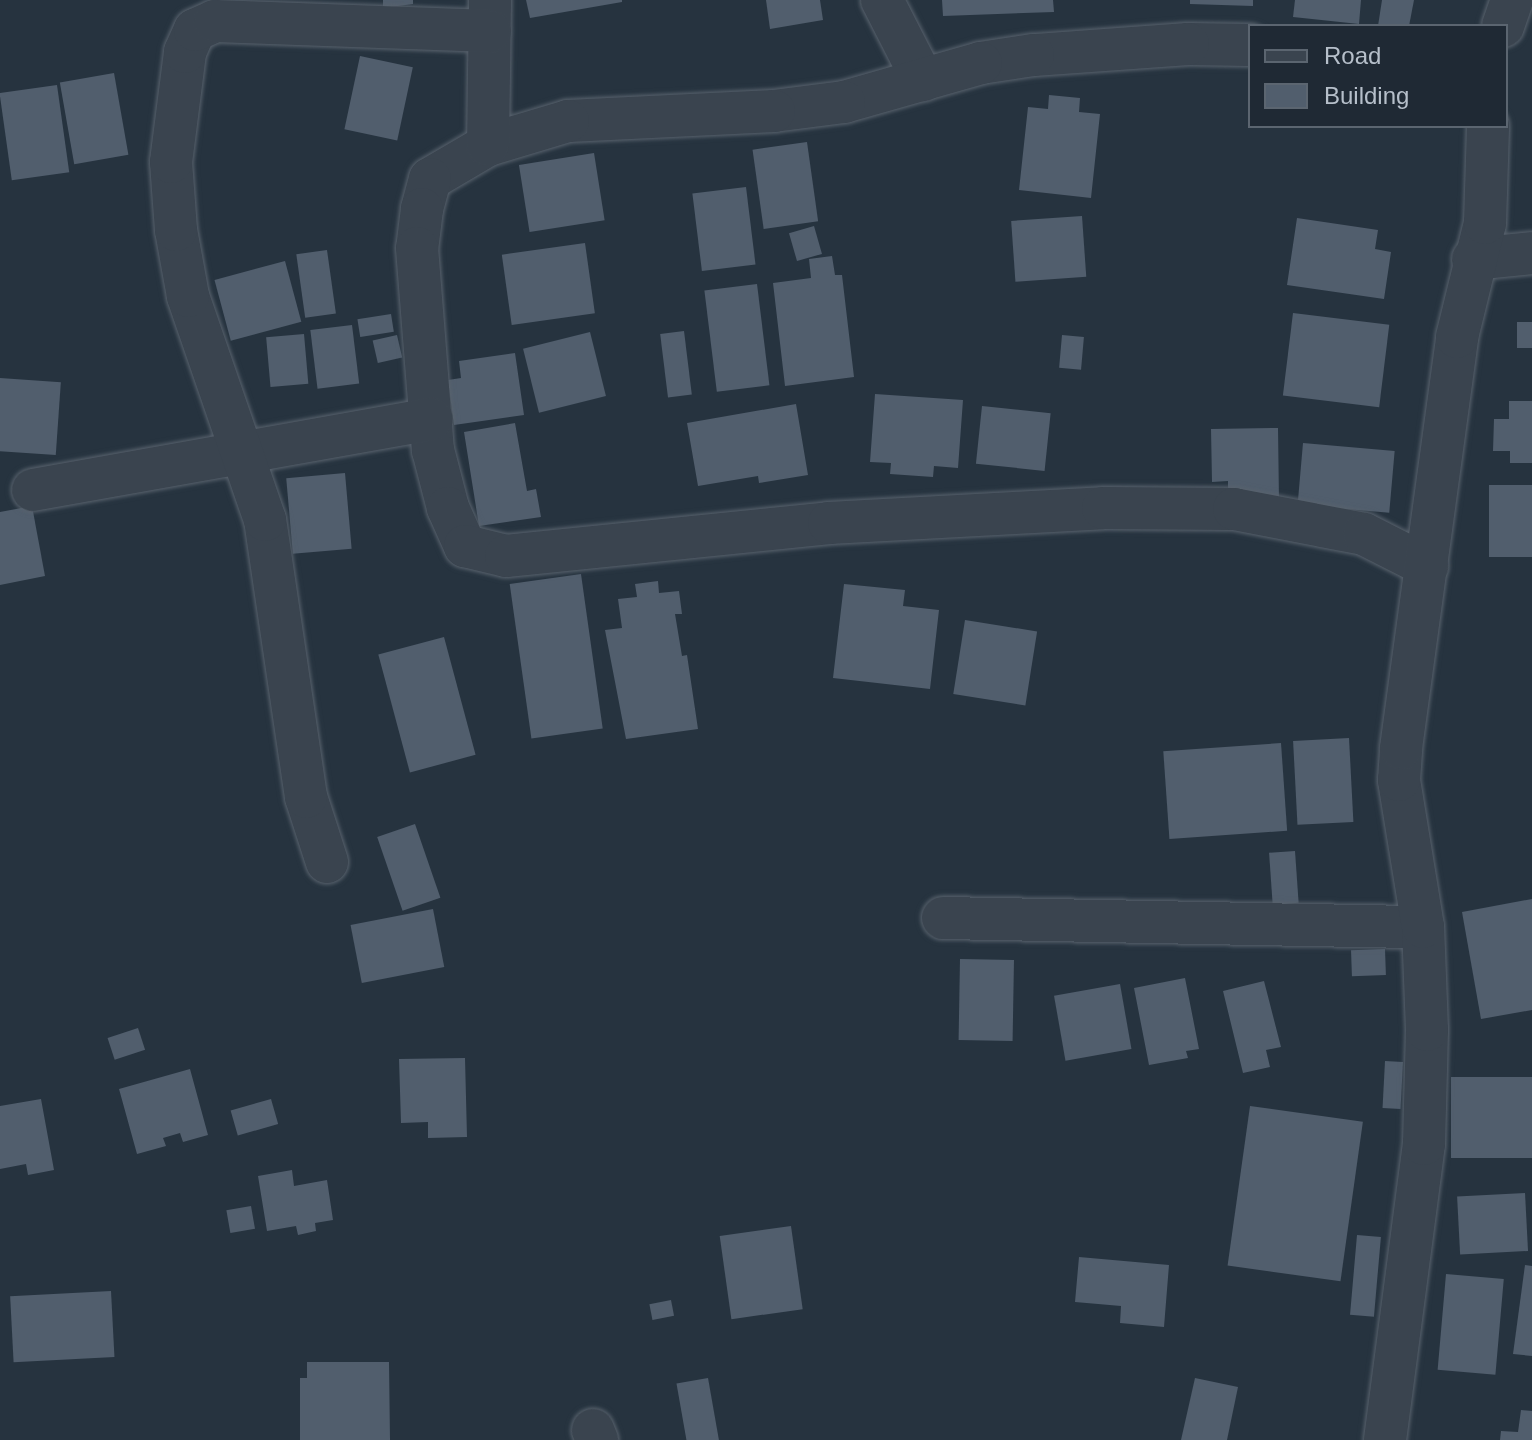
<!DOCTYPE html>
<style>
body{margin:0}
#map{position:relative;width:1532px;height:1440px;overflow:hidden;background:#26333f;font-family:Arial,sans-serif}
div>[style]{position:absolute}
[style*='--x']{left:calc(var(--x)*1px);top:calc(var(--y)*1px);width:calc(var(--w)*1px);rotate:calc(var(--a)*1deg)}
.building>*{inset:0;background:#515e6d;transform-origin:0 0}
.roads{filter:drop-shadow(0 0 2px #58626d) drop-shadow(0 0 2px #58626d)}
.minor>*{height:42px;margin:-21px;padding:0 21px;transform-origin:21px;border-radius:21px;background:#3a444f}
span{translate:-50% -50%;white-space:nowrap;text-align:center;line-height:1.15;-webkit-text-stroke:8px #1f2934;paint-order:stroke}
.legend{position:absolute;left:1248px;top:24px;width:260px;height:104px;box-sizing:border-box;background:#1f2934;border:2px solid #5b6570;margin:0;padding:10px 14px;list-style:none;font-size:24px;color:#b6bfca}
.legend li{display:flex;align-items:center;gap:16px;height:40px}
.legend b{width:40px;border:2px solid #5b6570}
</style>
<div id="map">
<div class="building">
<div style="clip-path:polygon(383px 0,413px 0,413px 4px,383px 8px)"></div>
<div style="clip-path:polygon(526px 0,622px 0,622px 2px,530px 18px)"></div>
<div style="clip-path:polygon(766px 0,820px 0,823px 20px,770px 29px)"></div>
<div style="clip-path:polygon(942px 0,1053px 0,1054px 12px,943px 16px)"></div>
<div style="clip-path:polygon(1190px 0,1253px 0,1253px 6px,1190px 4px)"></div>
<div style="clip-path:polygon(1295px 0,1361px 0,1359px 24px,1293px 17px)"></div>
<div style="clip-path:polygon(1382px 0,1414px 0,1409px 26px,1378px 26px)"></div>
<div style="left:360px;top:56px;width:54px;height:75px;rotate:12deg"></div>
<div style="left:114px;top:73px;width:83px;height:55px;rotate:80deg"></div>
<div style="left:57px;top:85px;width:88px;height:58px;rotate:82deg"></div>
<div style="clip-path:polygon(1049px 95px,1080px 98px,1079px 112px,1100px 114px,1091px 198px,1019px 190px,1028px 107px,1048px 109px)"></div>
<div style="left:807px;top:142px;width:80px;height:55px;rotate:82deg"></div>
<div style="left:594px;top:153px;width:68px;height:76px;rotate:81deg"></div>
<div style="left:746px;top:187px;width:78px;height:54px;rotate:83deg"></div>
<div style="left:1082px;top:216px;width:61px;height:71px;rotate:86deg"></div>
<div style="clip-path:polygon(1297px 218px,1378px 230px,1375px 249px,1391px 252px,1384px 299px,1287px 285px)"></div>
<div style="left:814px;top:226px;width:29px;height:26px;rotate:74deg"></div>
<div style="left:585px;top:243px;width:71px;height:84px;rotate:82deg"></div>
<div style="left:327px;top:250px;width:64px;height:31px;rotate:82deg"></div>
<div style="clip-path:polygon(832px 256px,835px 275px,842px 275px,854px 377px,785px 386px,773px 283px,811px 278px,809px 259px)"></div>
<div style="left:285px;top:261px;width:63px;height:73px;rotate:75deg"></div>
<div style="left:757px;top:284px;width:102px;height:53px;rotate:83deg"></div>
<div style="left:1293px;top:313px;width:97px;height:83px;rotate:7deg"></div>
<div style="left:391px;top:314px;width:18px;height:34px;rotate:81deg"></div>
<div style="left:1532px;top:322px;width:26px;height:15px;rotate:90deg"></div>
<div style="left:352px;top:325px;width:59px;height:42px;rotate:83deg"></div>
<div style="left:684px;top:331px;width:64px;height:24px;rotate:83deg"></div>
<div style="left:590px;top:332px;width:66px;height:69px;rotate:76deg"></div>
<div style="left:304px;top:334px;width:50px;height:38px;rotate:85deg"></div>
<div style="left:397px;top:335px;width:23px;height:25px;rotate:77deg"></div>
<div style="left:1062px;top:335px;width:22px;height:33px;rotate:5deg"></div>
<div style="clip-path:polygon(515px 353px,524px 415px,454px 425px,448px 380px,461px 378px,459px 361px)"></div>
<div style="left:0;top:378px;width:61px;height:73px;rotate:4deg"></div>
<div style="clip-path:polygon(875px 394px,963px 400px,958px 468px,934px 466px,933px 477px,890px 474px,891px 463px,870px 462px)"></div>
<div style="clip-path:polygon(1509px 401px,1532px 401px,1532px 463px,1510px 463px,1510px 451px,1493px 451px,1494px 419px,1509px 419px)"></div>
<div style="clip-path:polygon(796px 404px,808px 475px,759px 483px,758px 476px,698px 486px,687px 423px)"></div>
<div style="left:982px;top:406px;width:69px;height:58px;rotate:6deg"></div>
<div style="clip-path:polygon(515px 423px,527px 491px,536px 489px,541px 517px,479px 526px,464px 432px)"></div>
<div style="clip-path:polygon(1278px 428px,1279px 501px,1245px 501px,1245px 490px,1228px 490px,1228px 481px,1212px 482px,1211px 429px)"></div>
<div style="left:1303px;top:443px;width:92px;height:62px;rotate:5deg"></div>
<div style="left:345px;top:473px;width:76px;height:59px;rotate:85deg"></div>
<div style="left:1532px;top:485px;width:72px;height:43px;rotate:90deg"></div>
<div style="clip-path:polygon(32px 506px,45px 576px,0 585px,0 512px)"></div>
<div style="left:581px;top:574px;width:156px;height:72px;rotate:82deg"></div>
<div style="clip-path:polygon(658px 581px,659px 593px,679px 591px,682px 614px,675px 614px,682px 656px,687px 655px,698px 729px,626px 739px,605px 630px,622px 628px,618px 599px,637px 597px,635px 584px)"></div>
<div style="clip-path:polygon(844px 584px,905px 590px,903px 606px,939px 610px,930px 689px,833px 678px)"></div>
<div style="left:965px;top:620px;width:73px;height:75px;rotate:9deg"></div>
<div style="left:444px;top:637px;width:122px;height:68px;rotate:75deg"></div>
<div style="left:1349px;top:738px;width:84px;height:56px;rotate:87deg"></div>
<div style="left:1281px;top:743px;width:88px;height:118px;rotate:86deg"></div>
<div style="left:415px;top:824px;width:78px;height:40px;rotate:71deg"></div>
<div style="left:1295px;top:851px;width:52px;height:26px;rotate:86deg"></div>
<div style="clip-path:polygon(1532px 899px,1532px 1010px,1481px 1019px,1462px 912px)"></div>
<div style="left:433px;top:909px;width:59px;height:84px;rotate:79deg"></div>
<div style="left:1385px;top:949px;width:26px;height:34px;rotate:88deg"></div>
<div style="left:960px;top:959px;width:54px;height:81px;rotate:1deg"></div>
<div style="clip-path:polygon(1185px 978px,1199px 1049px,1186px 1051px,1188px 1058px,1149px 1065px,1134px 988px)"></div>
<div style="clip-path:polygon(1264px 981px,1281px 1047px,1266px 1050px,1270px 1067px,1243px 1073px,1223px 991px)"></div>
<div style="left:1120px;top:984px;width:66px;height:67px;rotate:80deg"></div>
<div style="left:138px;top:1028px;width:23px;height:32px;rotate:72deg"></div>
<div style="clip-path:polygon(465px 1058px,467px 1137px,428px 1138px,428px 1122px,401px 1123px,399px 1059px)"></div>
<div style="left:1385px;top:1061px;width:18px;height:47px;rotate:3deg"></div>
<div style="clip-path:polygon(190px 1069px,208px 1135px,183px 1142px,180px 1133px,163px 1138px,166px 1146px,137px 1154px,119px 1089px)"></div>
<div style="left:1532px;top:1077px;width:81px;height:81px;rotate:90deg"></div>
<div style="clip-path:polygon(41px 1099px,54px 1170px,28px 1175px,26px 1164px,0 1169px,0 1106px)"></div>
<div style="left:271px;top:1099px;width:26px;height:42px;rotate:74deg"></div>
<div style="left:1250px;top:1106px;width:114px;height:161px;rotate:8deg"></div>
<div style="clip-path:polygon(292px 1170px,294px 1186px,327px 1180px,333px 1220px,315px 1223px,316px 1231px,298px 1235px,296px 1226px,267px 1231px,258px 1176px)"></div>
<div style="left:1525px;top:1193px;width:58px;height:68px;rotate:87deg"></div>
<div style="left:251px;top:1206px;width:23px;height:25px;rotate:80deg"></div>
<div style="left:791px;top:1226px;width:84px;height:72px;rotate:82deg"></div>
<div style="left:1357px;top:1235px;width:24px;height:80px;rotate:5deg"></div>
<div style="clip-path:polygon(1079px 1257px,1169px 1265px,1164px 1327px,1120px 1323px,1121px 1306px,1075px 1302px)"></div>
<div style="clip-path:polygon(1525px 1265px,1532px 1266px,1532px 1356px,1513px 1354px)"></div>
<div style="left:1446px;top:1274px;width:58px;height:96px;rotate:5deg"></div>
<div style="left:111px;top:1291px;width:66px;height:101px;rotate:87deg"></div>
<div style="left:671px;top:1300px;width:16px;height:22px;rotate:79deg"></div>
<div style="clip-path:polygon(307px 1362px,389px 1362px,390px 1440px,300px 1440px,300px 1378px,307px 1378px)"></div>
<div style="left:708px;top:1378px;width:63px;height:32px;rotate:80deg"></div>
<div style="clip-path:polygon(1195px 1378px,1238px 1387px,1227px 1440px,1181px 1440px)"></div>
<div style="clip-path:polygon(1521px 1410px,1532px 1411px,1532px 1440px,1500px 1440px,1501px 1431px,1518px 1432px)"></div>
</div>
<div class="roads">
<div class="minor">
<div style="--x:882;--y:0;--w:90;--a:62.9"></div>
<div style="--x:1503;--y:26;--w:28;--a:-71"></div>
<div style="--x:1250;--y:45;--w:62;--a:-179.1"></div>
<div style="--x:1188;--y:44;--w:155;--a:175.9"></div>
<div style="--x:1033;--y:55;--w:53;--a:171.3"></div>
<div style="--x:981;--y:63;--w:142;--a:164.1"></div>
<div style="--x:844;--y:102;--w:71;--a:172.7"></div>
<div style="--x:774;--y:111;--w:206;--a:177.2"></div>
<div style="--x:568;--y:121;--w:84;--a:163.3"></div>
<div style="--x:488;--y:145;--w:67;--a:149.6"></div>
<div style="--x:430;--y:179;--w:31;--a:105"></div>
<div style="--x:422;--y:209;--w:39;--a:97"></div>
<div style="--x:417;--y:248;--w:203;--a:85.5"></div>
<div style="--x:433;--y:450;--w:60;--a:75.5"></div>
<div style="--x:448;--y:508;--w:42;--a:65.9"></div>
<div style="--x:465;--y:546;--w:42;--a:13.7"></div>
<div style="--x:506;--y:556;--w:325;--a:-5.8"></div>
<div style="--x:829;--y:523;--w:274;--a:-3.1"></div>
<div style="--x:1103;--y:508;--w:131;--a:0.4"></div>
<div style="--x:1234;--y:509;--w:132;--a:10.9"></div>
<div style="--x:1364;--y:534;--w:71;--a:26.9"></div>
<div style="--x:488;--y:145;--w:145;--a:-89.2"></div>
<div style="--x:1473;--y:259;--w:59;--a:-5.8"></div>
<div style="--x:33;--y:490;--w:405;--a:-10.1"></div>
<div style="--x:327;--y:862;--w:68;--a:-107.9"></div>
<div style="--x:306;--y:797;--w:280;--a:-98.4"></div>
<div style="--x:265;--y:520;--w:237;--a:-109"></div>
<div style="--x:188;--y:296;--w:67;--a:-100.3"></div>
<div style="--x:176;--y:230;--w:68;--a:-94.2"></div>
<div style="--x:171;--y:162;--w:111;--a:-82.7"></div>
<div style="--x:185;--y:52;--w:24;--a:-66"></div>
<div style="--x:195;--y:30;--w:22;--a:-24"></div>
<div style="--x:215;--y:21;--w:275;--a:2.1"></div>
<div style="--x:943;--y:918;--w:480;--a:1.1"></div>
<div style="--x:593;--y:1430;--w:11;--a:68"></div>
<div style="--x:1385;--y:1440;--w:299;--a:-82.5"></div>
<div style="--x:1424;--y:1144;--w:114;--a:-88.5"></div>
<div style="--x:1427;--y:1030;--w:103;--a:-92.2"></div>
<div style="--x:1423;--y:927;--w:149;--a:-99.3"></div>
<div style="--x:1399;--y:780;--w:32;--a:-86"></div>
<div style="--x:1401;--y:748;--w:415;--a:-82.2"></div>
<div style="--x:1457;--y:337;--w:117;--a:-76.2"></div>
<div style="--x:1485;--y:223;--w:97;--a:-88.2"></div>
</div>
</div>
<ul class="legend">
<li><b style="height:10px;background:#3a444f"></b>Road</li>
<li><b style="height:22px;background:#515e6d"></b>Building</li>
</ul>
</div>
